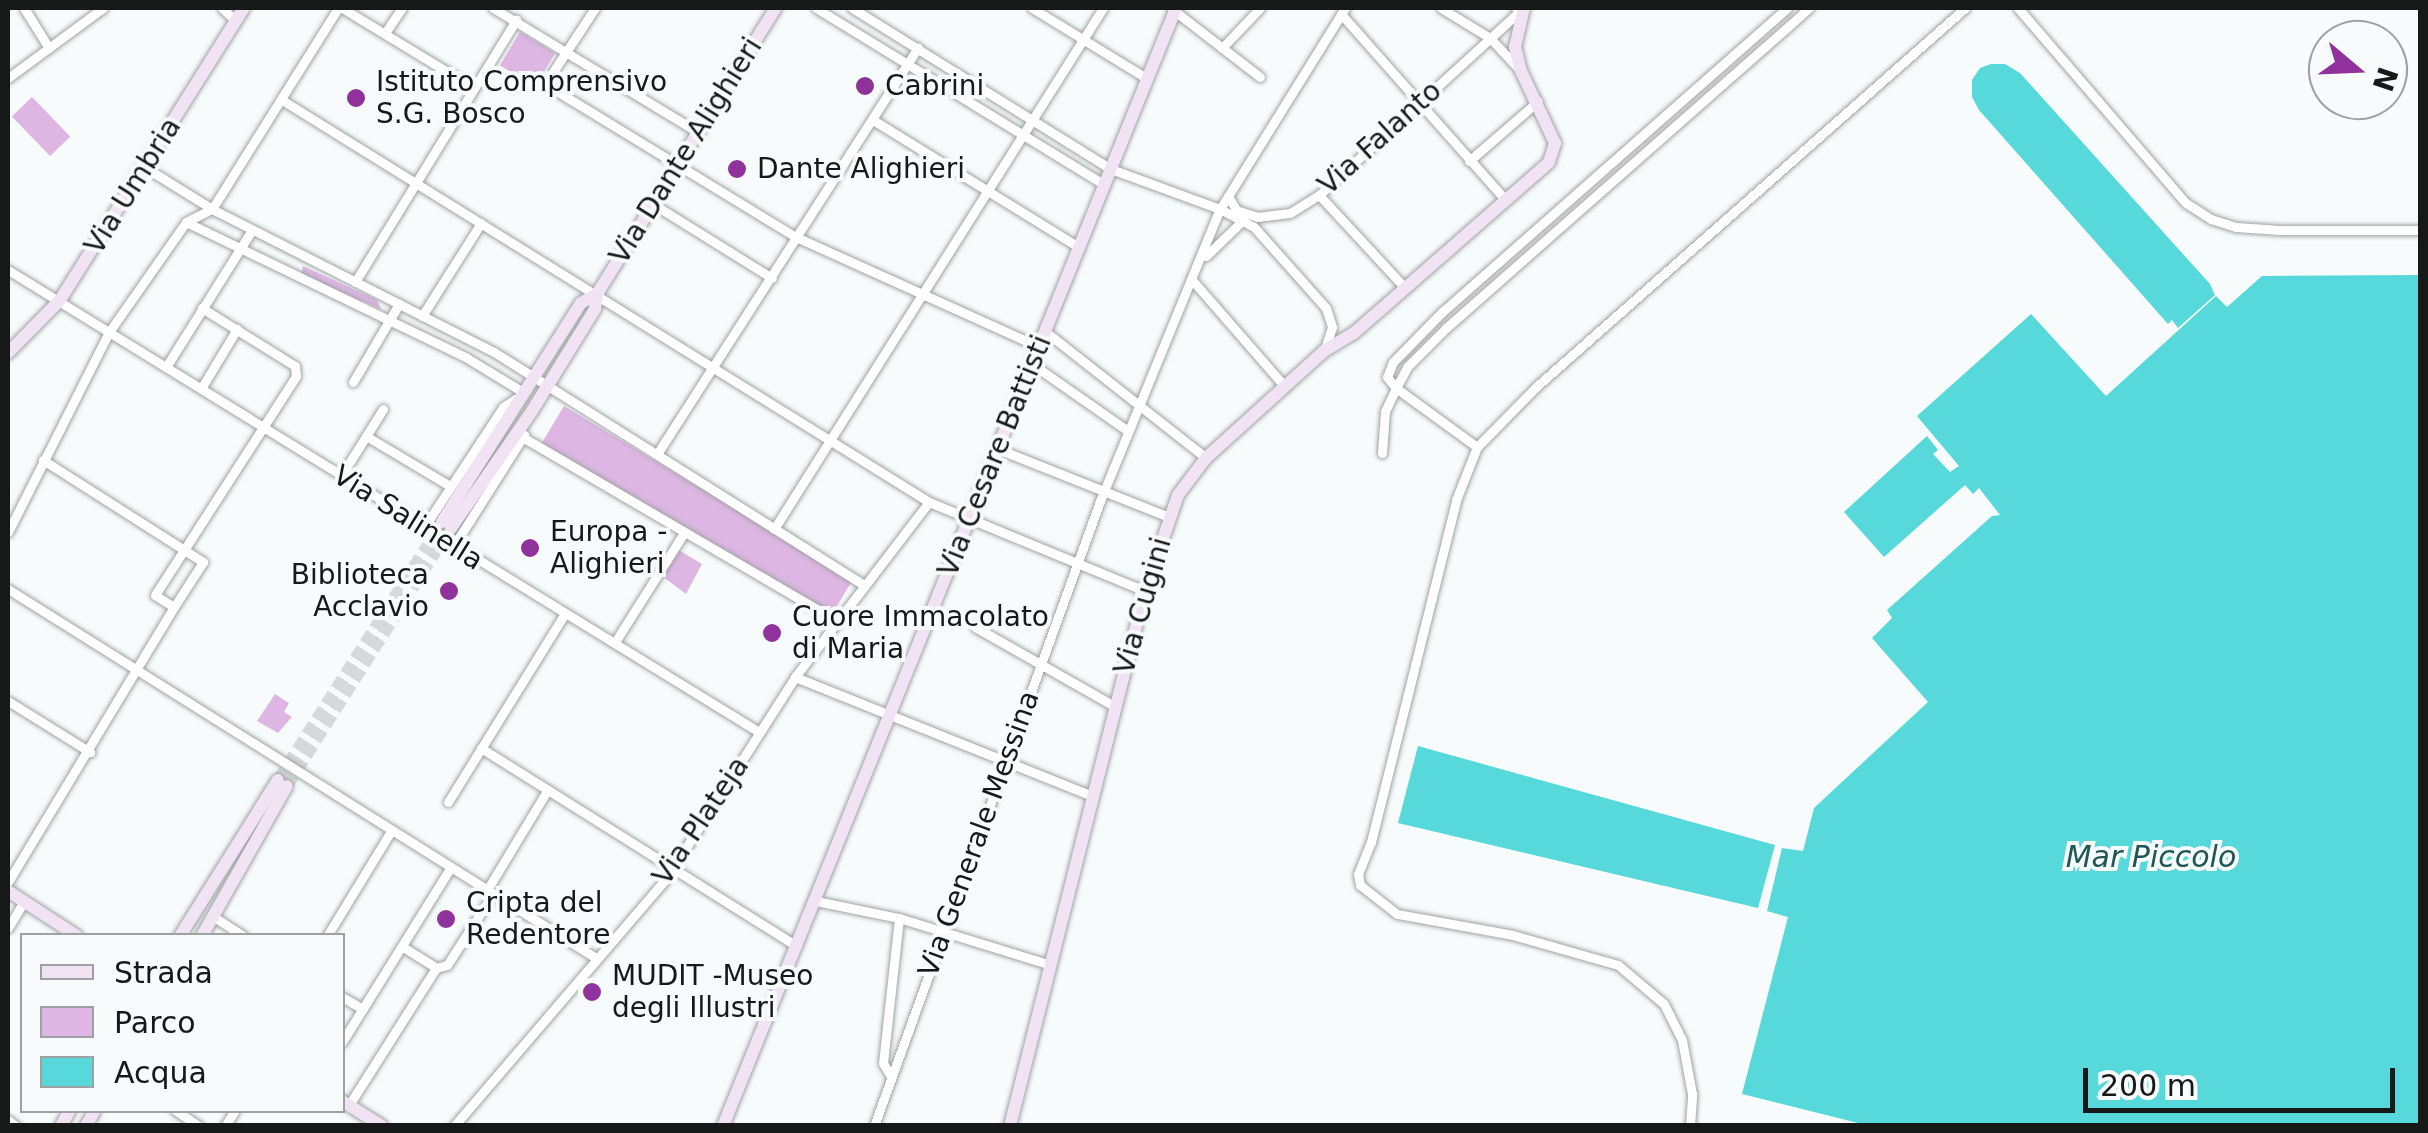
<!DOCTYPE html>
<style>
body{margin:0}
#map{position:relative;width:2428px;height:1133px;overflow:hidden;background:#f7fbfb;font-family:"DejaVu Sans",sans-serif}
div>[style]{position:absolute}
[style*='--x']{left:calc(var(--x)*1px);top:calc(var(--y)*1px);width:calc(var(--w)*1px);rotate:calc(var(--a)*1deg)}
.green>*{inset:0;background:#ddb6e3;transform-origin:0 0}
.water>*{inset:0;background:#57d8da}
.secondary-tunnel>*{height:12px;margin-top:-6px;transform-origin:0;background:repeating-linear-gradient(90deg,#d5d9d9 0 12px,transparent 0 18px)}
.roads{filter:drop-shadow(0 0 2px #9fa3a3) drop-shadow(0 0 2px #9fa3a3)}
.street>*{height:9px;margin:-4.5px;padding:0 4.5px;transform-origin:4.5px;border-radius:4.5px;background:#fff}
.secondary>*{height:12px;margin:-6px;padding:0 6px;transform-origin:6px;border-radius:6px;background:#f2e3f4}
.dots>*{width:28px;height:28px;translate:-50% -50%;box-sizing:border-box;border:5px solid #f7fbfb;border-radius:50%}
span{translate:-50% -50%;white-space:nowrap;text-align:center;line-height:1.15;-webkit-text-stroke:8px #f7fbfb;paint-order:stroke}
.poi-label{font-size:28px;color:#171919}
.left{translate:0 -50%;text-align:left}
.right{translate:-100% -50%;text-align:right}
.street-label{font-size:28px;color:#171919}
.water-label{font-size:30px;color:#1f5656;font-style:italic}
.frame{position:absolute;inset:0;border:10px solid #171919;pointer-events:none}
.legend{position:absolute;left:20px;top:933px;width:325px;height:180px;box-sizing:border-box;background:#f7fbfb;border:2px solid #9da1a1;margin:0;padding:12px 18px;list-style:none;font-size:30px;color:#171919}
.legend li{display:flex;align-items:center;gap:20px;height:50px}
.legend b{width:50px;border:2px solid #9da1a1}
.north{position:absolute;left:2308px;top:20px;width:100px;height:100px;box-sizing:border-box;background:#f7fbfb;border:2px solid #9da1a1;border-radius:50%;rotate:109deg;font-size:28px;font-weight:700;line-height:40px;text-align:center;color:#171919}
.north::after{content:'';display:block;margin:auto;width:35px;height:45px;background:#8f329c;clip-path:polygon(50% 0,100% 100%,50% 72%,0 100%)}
.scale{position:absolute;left:2083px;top:1068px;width:312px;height:45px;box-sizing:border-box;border:5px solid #171919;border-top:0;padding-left:12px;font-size:30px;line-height:35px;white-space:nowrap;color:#171919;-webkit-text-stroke:8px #f7fbfb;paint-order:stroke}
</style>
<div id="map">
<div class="green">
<div style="left:520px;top:32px;width:41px;height:39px;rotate:31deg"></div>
<div style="left:32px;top:97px;width:55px;height:28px;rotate:46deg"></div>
<div style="clip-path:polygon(303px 266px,377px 300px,381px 309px,301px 275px)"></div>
<div style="left:564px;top:406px;width:337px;height:43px;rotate:31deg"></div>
<div style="clip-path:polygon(677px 549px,702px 564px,686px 594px,662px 576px)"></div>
<div style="clip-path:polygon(275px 694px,289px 703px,284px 712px,292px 717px,278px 733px,257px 721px)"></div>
</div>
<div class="water">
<div style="clip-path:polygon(1991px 64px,2005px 64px,2020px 73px,2210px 284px,2215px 295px,2178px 328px,2172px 320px,2168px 324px,1979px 110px,1972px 97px,1972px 80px,1980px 68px)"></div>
<div style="clip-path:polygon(2420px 275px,2420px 1125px,1866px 1125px,1742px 1094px,1788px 917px,1767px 911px,1782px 848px,1803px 851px,1814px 808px,1928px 702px,1872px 638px,1892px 618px,1887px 610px,1992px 516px,2000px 515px,1979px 488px,1973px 494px,1965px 485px,1884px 557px,1844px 512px,1927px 436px,1938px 450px,1933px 454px,1950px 472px,1959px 466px,1917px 416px,2031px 314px,2106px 396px,2216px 296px,2227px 307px,2262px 276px)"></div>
<div style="clip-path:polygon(1418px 746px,1775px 845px,1758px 908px,1398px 823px)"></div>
</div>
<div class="secondary-tunnel">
<div style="--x:278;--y:780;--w:303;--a:-57.5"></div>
<div style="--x:287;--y:786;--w:302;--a:-57.6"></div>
</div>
<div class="roads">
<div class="street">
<div style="--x:24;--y:8;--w:47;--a:58"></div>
<div style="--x:222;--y:8;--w:18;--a:43"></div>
<div style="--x:342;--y:8;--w:154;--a:31.2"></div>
<div style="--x:493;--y:8;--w:240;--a:31.2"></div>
<div style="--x:595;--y:8;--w:91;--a:123.3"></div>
<div style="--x:545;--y:84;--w:294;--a:31.4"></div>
<div style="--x:796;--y:237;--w:268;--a:24.3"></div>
<div style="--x:816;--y:8;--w:339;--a:31.5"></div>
<div style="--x:852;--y:8;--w:305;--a:31.9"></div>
<div style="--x:1111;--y:169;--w:116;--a:20.2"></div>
<div style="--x:1220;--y:209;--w:38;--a:28"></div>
<div style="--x:1254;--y:227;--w:108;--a:48.4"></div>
<div style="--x:1326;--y:308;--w:20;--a:72"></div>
<div style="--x:1332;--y:327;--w:25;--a:108"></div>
<div style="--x:1032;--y:8;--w:136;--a:31.5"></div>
<div style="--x:1441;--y:8;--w:57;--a:31.5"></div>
<div style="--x:1490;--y:38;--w:42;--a:46.9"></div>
<div style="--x:1787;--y:8;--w:460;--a:138.6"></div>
<div style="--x:1442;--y:312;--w:70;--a:134.4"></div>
<div style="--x:1393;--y:362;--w:16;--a:112"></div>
<div style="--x:1387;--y:377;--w:14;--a:51"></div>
<div style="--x:1396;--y:388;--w:24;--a:-62"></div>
<div style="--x:1407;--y:367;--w:55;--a:-45"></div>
<div style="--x:1446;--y:328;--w:484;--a:-41.4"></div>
<div style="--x:2018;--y:8;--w:257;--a:49.3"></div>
<div style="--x:2186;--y:203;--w:30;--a:33"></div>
<div style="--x:2211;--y:219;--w:26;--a:18"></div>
<div style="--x:2236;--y:227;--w:44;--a:3.9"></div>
<div style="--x:2280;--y:230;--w:140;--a:0"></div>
<div style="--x:1172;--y:9;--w:111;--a:37.7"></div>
<div style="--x:1341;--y:14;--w:246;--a:48.5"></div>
<div style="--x:385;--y:33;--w:30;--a:-56"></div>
<div style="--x:1222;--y:48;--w:55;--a:-46.5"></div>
<div style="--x:8;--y:78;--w:118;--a:-36.4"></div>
<div style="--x:282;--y:100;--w:762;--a:31.85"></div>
<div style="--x:929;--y:502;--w:234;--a:22.4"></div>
<div style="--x:873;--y:120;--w:243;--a:31.7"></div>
<div style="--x:1469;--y:161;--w:91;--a:-41"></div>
<div style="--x:146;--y:168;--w:78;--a:31.8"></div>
<div style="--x:212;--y:209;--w:316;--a:26.9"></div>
<div style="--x:494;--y:352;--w:436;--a:32.2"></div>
<div style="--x:1319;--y:195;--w:127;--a:47.2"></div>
<div style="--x:1228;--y:196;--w:16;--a:60"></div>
<div style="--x:1236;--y:210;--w:22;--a:18"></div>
<div style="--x:1257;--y:217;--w:33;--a:-7"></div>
<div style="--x:1290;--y:213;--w:34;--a:-32"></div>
<div style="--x:1319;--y:195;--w:273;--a:-42.5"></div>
<div style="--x:1520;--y:11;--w:5;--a:-143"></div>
<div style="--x:653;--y:204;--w:140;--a:31.9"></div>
<div style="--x:186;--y:222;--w:312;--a:25.8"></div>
<div style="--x:467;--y:358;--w:66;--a:31.3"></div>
<div style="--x:1206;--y:256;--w:52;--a:-44.2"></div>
<div style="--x:8;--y:270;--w:882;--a:31.6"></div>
<div style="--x:1193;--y:281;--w:140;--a:49"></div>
<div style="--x:355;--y:282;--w:308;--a:-58.4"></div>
<div style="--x:422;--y:316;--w:110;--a:-57.6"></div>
<div style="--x:1046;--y:332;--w:204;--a:38.2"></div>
<div style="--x:1032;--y:364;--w:117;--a:34.9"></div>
<div style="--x:166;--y:367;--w:162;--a:-57.9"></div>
<div style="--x:353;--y:382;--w:91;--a:-59.5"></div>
<div style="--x:202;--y:387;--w:68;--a:-58.9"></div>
<div style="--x:366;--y:436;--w:98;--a:30.8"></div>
<div style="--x:524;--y:438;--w:363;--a:30.3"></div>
<div style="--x:998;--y:449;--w:184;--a:21.7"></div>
<div style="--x:1382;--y:453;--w:42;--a:-85.9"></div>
<div style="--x:1385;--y:411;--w:25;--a:-64"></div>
<div style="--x:1396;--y:388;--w:100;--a:36.1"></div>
<div style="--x:657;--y:454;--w:483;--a:-57.3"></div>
<div style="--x:43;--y:460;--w:190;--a:32.5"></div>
<div style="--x:203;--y:562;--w:54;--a:122.8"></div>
<div style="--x:341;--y:476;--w:79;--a:-57.9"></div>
<div style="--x:423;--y:529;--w:146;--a:-56.7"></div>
<div style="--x:503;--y:407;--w:17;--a:-33"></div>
<div style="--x:774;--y:529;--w:616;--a:-57.73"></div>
<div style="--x:8;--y:532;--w:224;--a:-63.2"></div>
<div style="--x:109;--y:332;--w:134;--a:-55"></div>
<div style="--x:186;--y:222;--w:29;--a:-27"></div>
<div style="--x:212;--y:209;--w:237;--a:-57.9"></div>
<div style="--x:453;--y:547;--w:133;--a:-57.6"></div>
<div style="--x:8;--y:589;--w:694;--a:32.11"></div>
<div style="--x:975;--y:627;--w:162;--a:29.6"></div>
<div style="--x:615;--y:642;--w:129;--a:-57.7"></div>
<div style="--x:795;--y:677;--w:321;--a:21.8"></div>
<div style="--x:8;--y:701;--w:97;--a:31.9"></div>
<div style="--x:481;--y:748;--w:373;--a:32.1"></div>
<div style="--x:448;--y:802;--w:222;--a:-58.2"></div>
<div style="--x:8;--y:882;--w:321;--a:-58.9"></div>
<div style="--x:174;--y:607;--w:22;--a:-148"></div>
<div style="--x:155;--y:595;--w:260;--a:-57.2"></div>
<div style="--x:296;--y:376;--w:10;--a:-96"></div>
<div style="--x:295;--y:366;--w:110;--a:-148.1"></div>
<div style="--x:487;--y:890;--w:116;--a:-58.8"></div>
<div style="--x:816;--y:901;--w:85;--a:11.6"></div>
<div style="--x:899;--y:918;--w:159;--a:17.2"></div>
<div style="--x:214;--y:917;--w:35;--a:33"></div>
<div style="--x:8;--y:928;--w:31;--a:-59"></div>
<div style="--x:327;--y:936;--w:123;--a:-58.6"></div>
<div style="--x:403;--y:947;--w:39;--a:32"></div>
<div style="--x:342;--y:997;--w:24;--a:30"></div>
<div style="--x:342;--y:1042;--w:206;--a:-58.1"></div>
<div style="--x:891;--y:1076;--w:15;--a:-122"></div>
<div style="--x:883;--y:1063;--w:146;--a:-83.7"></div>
<div style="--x:349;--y:1105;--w:162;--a:-57.6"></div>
<div style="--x:436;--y:968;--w:11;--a:-15"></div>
<div style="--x:447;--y:965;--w:85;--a:-57.1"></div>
<div style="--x:175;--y:1110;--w:29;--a:34"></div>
<div style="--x:8;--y:1120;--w:10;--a:37"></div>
<div style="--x:225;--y:1126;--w:19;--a:-58"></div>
<div style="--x:454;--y:1126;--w:326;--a:-49.4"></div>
<div style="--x:666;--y:879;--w:240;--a:-57.4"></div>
<div style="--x:795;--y:677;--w:220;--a:-52.6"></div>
<div style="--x:874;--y:1126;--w:665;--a:-70.12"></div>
<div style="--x:1100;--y:501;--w:316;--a:-67.7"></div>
<div style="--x:1220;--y:209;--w:237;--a:-58.1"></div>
<div style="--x:1690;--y:1126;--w:32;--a:-86"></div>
<div style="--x:1692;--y:1094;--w:55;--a:-100.5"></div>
<div style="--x:1682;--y:1040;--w:40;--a:-116.6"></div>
<div style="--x:1664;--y:1004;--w:60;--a:-139.7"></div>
<div style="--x:1618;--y:965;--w:109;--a:-164.1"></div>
<div style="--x:1513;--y:935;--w:118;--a:-169.7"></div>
<div style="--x:1397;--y:914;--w:47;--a:-141.9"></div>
<div style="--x:1360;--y:885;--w:11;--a:-100"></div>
<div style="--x:1358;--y:874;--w:35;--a:-68"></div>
<div style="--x:1371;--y:842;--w:352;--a:-76"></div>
<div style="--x:1456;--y:500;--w:57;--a:-68.4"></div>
<div style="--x:1477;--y:447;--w:86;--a:-45.5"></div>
<div style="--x:1537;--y:386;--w:571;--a:-41.45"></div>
</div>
<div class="secondary">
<div style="--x:8;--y:353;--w:74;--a:-45.5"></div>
<div style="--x:60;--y:300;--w:345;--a:-57.8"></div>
<div style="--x:442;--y:522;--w:259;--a:-57.6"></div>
<div style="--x:581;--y:303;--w:18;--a:-29"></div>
<div style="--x:451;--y:528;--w:142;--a:-55.3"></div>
<div style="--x:532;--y:411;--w:120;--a:-58.3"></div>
<div style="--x:595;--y:309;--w:15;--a:-82"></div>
<div style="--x:597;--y:294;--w:337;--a:-58"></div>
<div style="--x:8;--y:891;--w:82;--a:33.1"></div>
<div style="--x:180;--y:936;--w:184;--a:-57.9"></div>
<div style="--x:202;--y:936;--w:172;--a:-60.5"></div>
<div style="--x:342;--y:1101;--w:47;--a:32"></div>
<div style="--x:61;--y:1126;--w:18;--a:-61"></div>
<div style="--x:86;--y:1126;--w:18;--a:-61"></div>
<div style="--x:723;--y:1126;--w:1206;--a:-67.94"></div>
<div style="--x:1010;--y:1126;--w:552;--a:-75.84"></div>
<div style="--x:1145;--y:591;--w:102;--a:-71"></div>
<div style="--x:1178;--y:495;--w:46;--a:-52.9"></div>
<div style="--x:1206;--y:458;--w:159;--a:-42.2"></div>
<div style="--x:1324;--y:351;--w:35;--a:-31"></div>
<div style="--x:1354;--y:333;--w:259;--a:-41.2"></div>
<div style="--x:1549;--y:162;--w:20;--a:-72"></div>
<div style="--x:1555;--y:143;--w:80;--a:-115.3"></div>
<div style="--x:1521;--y:71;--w:25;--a:-104"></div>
<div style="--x:1515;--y:47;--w:40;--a:-77"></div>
</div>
</div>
<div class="dots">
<div style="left:865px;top:86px;background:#8f329c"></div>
<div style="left:356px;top:98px;background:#8f329c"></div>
<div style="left:737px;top:169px;background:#8f329c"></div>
<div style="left:530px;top:548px;background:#8f329c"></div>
<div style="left:449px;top:591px;background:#8f329c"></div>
<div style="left:772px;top:633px;background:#8f329c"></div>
<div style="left:446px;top:919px;background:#8f329c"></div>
<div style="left:592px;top:992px;background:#8f329c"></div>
</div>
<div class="poi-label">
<span class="left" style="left:376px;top:98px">Istituto Comprensivo<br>S.G. Bosco</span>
<span class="left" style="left:885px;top:86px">Cabrini</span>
<span class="left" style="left:757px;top:169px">Dante Alighieri</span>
<span class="left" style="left:550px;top:548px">Europa -<br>Alighieri</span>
<span class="right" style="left:429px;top:591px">Biblioteca<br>Acclavio</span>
<span class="left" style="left:792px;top:633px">Cuore Immacolato<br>di Maria</span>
<span class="left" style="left:466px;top:919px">Cripta del<br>Redentore</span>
<span class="left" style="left:612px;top:992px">MUDIT -Museo<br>degli Illustri</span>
</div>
<div class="street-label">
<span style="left:1380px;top:138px;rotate:-42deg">Via Falanto</span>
<span style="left:686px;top:151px;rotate:-58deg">Via Dante Alighieri</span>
<span style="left:133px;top:186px;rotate:-58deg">Via Umbria</span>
<span style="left:995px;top:456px;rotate:-68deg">Via Cesare Battisti</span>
<span style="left:408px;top:518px;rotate:32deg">Via Salinella</span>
<span style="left:1143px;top:606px;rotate:-74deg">Via Cugini</span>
<span style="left:701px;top:821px;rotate:-56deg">Via Plateja</span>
<span style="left:979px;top:834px;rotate:-70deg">Via Generale Messina</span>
</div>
<div class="water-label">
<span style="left:2151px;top:857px">Mar Piccolo</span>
</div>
<div class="frame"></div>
<ul class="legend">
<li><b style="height:12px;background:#f2e3f4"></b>Strada</li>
<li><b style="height:28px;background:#ddb6e3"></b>Parco</li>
<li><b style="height:28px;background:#57d8da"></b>Acqua</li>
</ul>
<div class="north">N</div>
<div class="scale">200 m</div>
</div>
